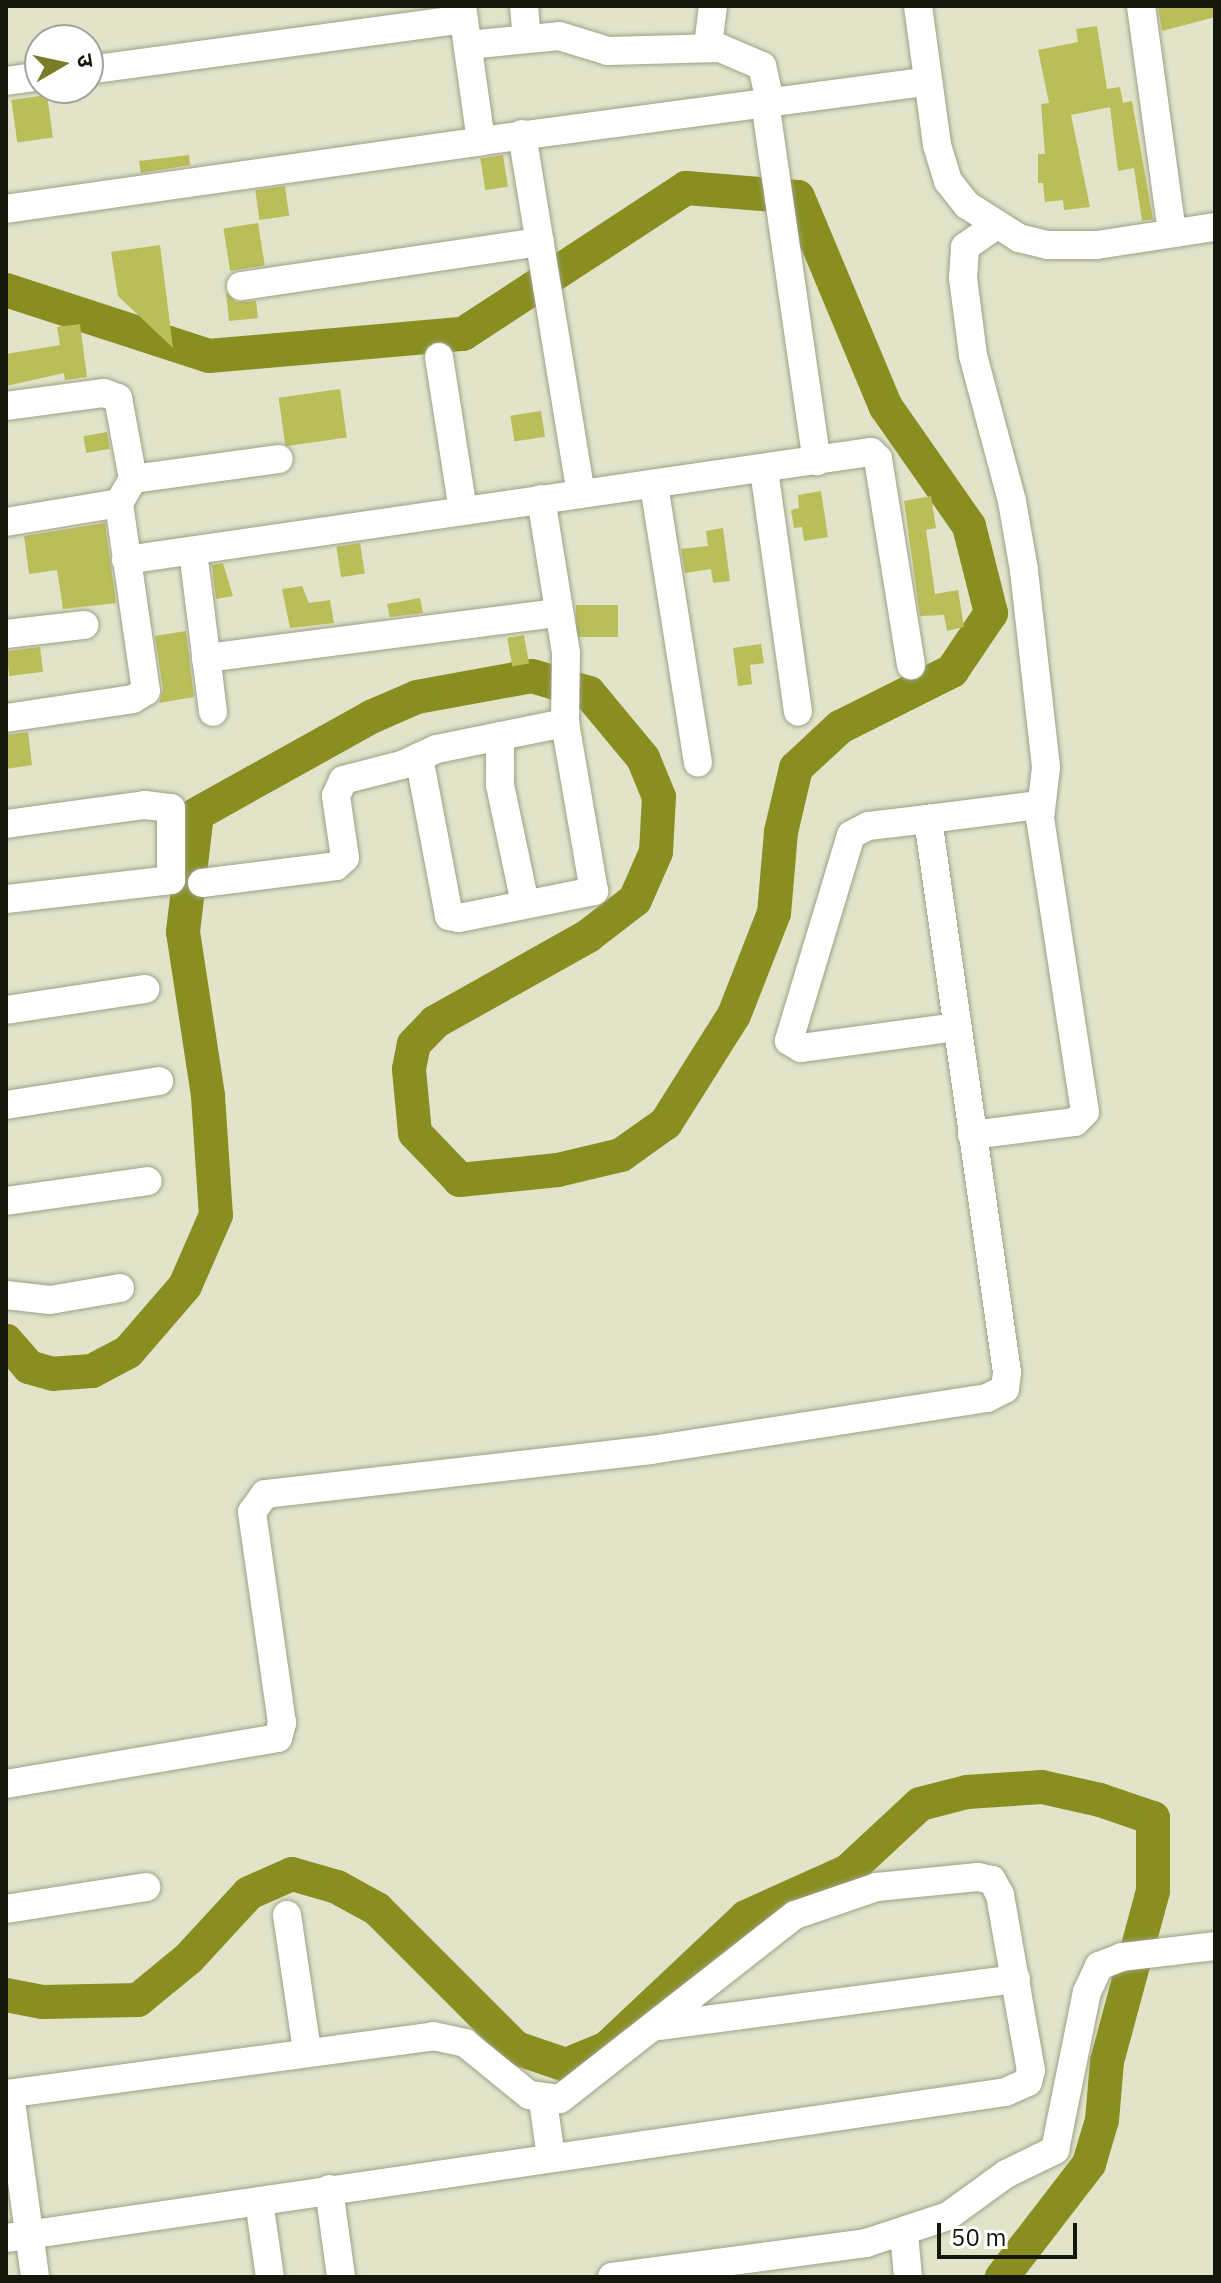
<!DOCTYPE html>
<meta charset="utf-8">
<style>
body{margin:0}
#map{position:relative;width:1221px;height:2283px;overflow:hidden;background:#e1e4c9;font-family:"IBM Plex Sans","Noto Sans Devanagari",sans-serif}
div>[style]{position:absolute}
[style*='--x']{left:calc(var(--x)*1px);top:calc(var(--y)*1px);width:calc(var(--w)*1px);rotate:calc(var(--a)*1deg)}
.river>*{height:34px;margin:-17px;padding:0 17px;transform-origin:17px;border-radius:17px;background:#8a8e20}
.building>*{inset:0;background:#babe58;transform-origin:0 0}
.roads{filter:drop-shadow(0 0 2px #9da086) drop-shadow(0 0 2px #9da086)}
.minor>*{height:28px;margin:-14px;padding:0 14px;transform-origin:14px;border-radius:14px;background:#fff}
span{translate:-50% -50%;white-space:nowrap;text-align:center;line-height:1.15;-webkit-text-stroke:6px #fff;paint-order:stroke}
.frame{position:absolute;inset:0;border:8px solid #15160c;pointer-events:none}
.north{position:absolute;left:24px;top:24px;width:80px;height:80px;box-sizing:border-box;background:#fff;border:2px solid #a1a29e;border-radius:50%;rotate:81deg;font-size:22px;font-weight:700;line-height:32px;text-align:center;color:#15160c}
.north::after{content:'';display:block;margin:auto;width:28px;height:36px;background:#7a7d26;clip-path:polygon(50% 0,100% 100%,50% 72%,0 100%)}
.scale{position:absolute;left:937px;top:2223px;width:140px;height:36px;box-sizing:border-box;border:4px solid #15160c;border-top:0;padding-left:10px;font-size:24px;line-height:28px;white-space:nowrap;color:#15160c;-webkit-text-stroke:6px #fff;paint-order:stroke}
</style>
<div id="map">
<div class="river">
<div style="--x:6;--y:290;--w:213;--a:18"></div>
<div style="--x:209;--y:356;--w:255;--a:-5"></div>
<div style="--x:463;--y:334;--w:267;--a:-33.2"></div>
<div style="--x:686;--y:188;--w:112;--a:4.6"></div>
<div style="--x:798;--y:197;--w:228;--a:67.3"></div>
<div style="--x:886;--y:407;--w:145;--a:55.1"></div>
<div style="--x:969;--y:526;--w:90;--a:75.8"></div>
<div style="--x:991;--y:613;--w:70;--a:123.9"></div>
<div style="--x:952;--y:671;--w:125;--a:153.4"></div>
<div style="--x:840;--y:727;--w:60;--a:137"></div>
<div style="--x:796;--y:768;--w:66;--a:103.2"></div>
<div style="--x:781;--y:832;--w:81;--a:94.9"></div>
<div style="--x:774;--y:913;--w:110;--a:111.4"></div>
<div style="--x:734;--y:1015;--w:128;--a:122.2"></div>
<div style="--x:666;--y:1123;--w:55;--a:144.6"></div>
<div style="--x:621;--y:1155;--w:65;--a:166.6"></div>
<div style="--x:558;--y:1170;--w:99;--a:174.2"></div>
<div style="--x:460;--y:1180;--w:65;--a:-133.8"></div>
<div style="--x:415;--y:1133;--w:64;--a:-95.4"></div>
<div style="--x:409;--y:1069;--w:25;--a:-79"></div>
<div style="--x:414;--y:1044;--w:30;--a:-46"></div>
<div style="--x:435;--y:1022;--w:176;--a:-29.3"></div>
<div style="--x:588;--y:936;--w:59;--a:-37.5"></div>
<div style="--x:635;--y:900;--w:52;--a:-66.4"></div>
<div style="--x:656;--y:852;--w:55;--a:-86.9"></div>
<div style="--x:659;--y:797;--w:42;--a:-112.3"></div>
<div style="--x:643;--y:758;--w:85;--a:-129.7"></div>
<div style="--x:589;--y:693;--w:59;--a:-163.4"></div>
<div style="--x:532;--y:676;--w:117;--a:169.7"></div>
<div style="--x:417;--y:697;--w:50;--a:156.5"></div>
<div style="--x:371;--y:717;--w:199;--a:150.9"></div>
<div style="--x:197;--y:814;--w:119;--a:96.8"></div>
<div style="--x:183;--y:932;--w:166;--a:81.3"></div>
<div style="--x:208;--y:1096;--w:119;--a:86.2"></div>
<div style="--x:216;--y:1215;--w:77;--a:113.6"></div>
<div style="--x:185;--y:1286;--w:87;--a:130.8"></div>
<div style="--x:128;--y:1352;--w:41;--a:152.2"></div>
<div style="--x:92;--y:1371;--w:39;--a:176"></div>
<div style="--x:53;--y:1374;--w:25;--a:-164"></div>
<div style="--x:29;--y:1367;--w:35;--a:-131"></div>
<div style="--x:6;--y:1995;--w:37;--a:11"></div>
<div style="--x:42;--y:2002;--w:96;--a:-1.2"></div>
<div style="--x:138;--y:2000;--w:66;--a:-39.5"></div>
<div style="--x:189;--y:1958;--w:88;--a:-47.3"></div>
<div style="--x:249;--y:1893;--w:47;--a:-23.8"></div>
<div style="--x:292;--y:1874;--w:47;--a:16.1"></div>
<div style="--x:337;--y:1887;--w:46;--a:28.8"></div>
<div style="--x:377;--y:1909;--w:197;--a:45"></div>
<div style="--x:516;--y:2048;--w:53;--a:18.8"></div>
<div style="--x:566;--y:2065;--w:44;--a:-22.5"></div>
<div style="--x:607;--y:2048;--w:191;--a:-43.3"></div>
<div style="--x:746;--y:1917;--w:112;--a:-24.3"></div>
<div style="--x:848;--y:1871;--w:98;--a:-42.9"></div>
<div style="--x:920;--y:1804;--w:49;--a:-14.3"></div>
<div style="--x:967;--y:1792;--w:75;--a:-3.8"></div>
<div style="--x:1042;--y:1787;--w:59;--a:12.6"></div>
<div style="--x:1100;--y:1800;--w:56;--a:18.8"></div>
<div style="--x:1153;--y:1818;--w:73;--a:90"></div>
<div style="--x:1153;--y:1891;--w:176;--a:105.1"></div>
<div style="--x:1107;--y:2061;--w:59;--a:94.8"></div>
<div style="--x:1102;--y:2120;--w:46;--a:106.5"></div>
<div style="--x:1089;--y:2164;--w:143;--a:127.6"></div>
</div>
<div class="building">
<div style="clip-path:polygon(1158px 6px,1215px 6px,1215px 17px,1162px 31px)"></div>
<div style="clip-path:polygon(1097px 26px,1107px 89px,1120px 87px,1123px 103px,1132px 101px,1153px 219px,1142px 221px,1134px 168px,1118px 171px,1110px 107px,1071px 115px,1090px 207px,1064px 210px,1063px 200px,1045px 202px,1043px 183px,1038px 183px,1038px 154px,1045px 154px,1041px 104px,1049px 103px,1038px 50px,1078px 42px,1076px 29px)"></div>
<div style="left:47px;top:95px;width:43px;height:36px;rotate:82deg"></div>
<div style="clip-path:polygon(189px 155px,190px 165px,141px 173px,139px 161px)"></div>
<div style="left:503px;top:155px;width:32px;height:23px;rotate:81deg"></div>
<div style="left:285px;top:186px;width:30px;height:30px;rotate:82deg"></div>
<div style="left:258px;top:223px;width:43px;height:35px;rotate:81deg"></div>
<div style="clip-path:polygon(160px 245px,173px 348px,118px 296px,111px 252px)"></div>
<div style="clip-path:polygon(226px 292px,236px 302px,256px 301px,258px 318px,229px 321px)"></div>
<div style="clip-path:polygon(80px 324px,87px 377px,65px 380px,64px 373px,6px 386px,6px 354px,60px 345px,57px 327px)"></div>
<div style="left:340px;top:389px;width:49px;height:62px;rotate:82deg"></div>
<div style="left:541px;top:411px;width:26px;height:31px;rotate:81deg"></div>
<div style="left:107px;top:432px;width:17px;height:24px;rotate:80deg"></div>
<div style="clip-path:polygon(821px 491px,828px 537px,804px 541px,802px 527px,794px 528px,791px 510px,799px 508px,798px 495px)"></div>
<div style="clip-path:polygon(931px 496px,936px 528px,926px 530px,935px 594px,958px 590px,964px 627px,947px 631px,944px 615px,920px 616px,904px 501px)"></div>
<div style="clip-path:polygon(105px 523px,116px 603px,63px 609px,57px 570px,29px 574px,24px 536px)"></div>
<div style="clip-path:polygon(723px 528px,730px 581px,713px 583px,711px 569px,685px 573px,681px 549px,708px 546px,706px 531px)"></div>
<div style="left:360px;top:543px;width:31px;height:24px;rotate:81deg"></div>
<div style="clip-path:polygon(223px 563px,233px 596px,216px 599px,212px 565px)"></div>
<div style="clip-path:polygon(302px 586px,309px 603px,330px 600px,334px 623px,290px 628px,282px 589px)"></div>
<div style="clip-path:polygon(420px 598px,423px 613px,390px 617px,387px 604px)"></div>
<div style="left:618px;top:605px;width:32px;height:42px;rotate:90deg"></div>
<div style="clip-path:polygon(186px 631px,194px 697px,159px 703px,163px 689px,155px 636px)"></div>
<div style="left:524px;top:635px;width:29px;height:17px;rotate:80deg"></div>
<div style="clip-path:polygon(761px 644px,764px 663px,750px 665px,752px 684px,738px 686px,733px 648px)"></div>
<div style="left:40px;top:647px;width:25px;height:34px;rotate:83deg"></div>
<div style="clip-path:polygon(28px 732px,32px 765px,6px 769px,6px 735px)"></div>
</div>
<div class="roads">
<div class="minor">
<div style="--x:462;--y:6;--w:136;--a:82"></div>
<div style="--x:481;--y:141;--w:451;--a:-7.6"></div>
<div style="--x:524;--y:6;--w:33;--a:85"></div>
<div style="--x:918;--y:6;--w:140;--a:82.2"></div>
<div style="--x:937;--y:145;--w:38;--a:73"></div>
<div style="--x:948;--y:181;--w:31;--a:52"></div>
<div style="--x:967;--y:205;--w:62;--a:32.4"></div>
<div style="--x:1019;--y:238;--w:30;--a:14"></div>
<div style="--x:1048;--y:245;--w:49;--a:0"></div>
<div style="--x:1097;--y:245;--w:119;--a:-8.7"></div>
<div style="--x:1141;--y:6;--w:229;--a:82.2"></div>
<div style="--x:468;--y:45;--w:91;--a:-5.6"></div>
<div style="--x:559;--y:36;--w:51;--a:17"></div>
<div style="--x:608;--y:51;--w:112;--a:-1.5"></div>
<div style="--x:720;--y:48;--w:46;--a:23.2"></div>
<div style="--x:762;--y:66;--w:36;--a:77"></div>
<div style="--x:708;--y:46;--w:40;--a:-82.9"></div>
<div style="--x:88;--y:70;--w:379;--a:-7.7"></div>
<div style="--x:6;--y:81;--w:34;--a:-8"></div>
<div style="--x:765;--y:102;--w:363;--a:81.8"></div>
<div style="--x:522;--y:134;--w:364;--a:80.7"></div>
<div style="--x:6;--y:209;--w:480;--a:-8.1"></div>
<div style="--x:241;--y:286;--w:302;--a:-8.4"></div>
<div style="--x:439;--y:357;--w:155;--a:81.1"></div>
<div style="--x:6;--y:406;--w:99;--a:-7.6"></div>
<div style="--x:104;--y:393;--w:15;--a:20"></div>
<div style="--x:118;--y:398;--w:82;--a:79.5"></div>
<div style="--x:764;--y:470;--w:244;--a:82"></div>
<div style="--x:654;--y:485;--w:281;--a:81"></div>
<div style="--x:6;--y:522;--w:115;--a:-9.5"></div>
<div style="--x:119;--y:503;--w:28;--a:-60"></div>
<div style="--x:133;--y:479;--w:147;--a:-7.8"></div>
<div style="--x:193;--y:551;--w:162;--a:82.9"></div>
<div style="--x:126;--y:560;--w:753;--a:-8.25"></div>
<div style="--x:871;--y:452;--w:10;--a:45"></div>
<div style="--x:878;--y:459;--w:209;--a:80.9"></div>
<div style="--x:6;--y:634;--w:79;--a:-6.6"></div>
<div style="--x:206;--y:658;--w:356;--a:-7.3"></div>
<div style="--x:6;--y:718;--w:128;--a:-8.5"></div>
<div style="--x:133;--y:699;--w:15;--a:-32"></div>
<div style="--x:146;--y:691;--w:190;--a:-98.2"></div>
<div style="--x:500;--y:736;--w:49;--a:90"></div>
<div style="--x:500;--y:785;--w:122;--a:78.1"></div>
<div style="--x:419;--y:757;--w:162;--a:79.3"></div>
<div style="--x:449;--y:916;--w:10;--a:11"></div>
<div style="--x:459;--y:918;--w:138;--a:-11.3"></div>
<div style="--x:594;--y:891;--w:170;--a:-99.8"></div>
<div style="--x:565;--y:723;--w:70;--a:-89.2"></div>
<div style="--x:566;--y:653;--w:156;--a:-99.2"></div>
<div style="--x:928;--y:819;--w:60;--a:173.3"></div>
<div style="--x:868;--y:826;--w:19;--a:152"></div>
<div style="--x:851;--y:835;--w:215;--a:106.8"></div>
<div style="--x:789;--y:1041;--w:14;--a:30"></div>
<div style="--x:801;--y:1048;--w:157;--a:-7.7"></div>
<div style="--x:6;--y:824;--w:140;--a:-7.8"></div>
<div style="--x:145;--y:805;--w:26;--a:7"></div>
<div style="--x:171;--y:808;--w:72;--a:90"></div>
<div style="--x:171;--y:880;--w:166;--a:173.4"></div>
<div style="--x:202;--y:883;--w:135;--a:-7.2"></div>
<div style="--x:336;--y:866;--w:12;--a:-42"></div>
<div style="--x:345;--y:858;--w:63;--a:-98.3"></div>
<div style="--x:336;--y:796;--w:17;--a:-66"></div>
<div style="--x:343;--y:780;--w:61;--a:-14.3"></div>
<div style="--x:402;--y:765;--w:38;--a:-25"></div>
<div style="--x:437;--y:749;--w:131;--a:-11.5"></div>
<div style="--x:6;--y:1010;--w:141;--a:-8.6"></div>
<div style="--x:6;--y:1105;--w:155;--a:-8.9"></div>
<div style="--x:972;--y:1135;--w:104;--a:-7.2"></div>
<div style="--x:1075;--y:1122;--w:14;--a:-45"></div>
<div style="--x:1085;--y:1112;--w:296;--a:-98.7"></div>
<div style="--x:1040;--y:819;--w:52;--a:-83.4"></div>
<div style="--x:1046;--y:767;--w:198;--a:-96.4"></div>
<div style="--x:1024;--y:570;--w:70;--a:-99.9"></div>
<div style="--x:1012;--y:501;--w:151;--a:-105"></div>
<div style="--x:973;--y:355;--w:78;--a:-97.4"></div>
<div style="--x:963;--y:278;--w:31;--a:-86"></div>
<div style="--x:965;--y:247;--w:38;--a:-35"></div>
<div style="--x:6;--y:1201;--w:143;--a:-8"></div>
<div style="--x:6;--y:1295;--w:44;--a:6.5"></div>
<div style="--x:50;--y:1300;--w:71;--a:-9.7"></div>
<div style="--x:6;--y:1784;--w:276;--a:-9.6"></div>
<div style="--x:278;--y:1738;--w:16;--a:-75"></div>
<div style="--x:282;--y:1723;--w:213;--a:-98.1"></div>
<div style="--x:252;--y:1512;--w:22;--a:-54"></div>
<div style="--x:265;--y:1494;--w:388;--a:-6.5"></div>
<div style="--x:651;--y:1450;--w:340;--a:-8.8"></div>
<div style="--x:987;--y:1398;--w:20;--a:-27"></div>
<div style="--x:1005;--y:1389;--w:17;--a:-83"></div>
<div style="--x:1007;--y:1372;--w:559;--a:-98.13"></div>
<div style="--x:928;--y:819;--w:112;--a:-7.2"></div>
<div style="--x:6;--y:1909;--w:142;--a:-8.9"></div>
<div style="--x:287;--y:1915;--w:137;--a:81.6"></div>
<div style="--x:659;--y:2026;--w:360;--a:-7.5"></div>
<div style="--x:6;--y:2094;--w:431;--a:-7.7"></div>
<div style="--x:433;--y:2036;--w:33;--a:12"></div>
<div style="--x:465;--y:2043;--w:82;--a:39.1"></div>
<div style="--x:529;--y:2095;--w:31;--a:7"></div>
<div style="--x:560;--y:2099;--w:298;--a:-38.1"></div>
<div style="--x:795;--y:1915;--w:87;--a:-18.9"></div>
<div style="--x:877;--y:1887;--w:101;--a:-5.7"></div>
<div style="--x:978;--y:1877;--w:14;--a:12"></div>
<div style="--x:992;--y:1880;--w:17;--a:62"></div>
<div style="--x:1000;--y:1895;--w:178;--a:80"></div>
<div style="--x:1031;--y:2070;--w:12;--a:104"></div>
<div style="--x:1028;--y:2082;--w:24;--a:156"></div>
<div style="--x:1006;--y:2092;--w:1011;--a:171.69"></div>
<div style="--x:10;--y:2094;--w:185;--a:82.2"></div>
<div style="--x:543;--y:2101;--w:57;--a:81.9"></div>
<div style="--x:329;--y:2189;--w:89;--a:82.2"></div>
<div style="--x:259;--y:2201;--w:77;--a:81.8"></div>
<div style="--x:904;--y:2233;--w:44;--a:84.8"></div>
<div style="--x:612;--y:2277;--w:256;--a:-7.6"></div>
<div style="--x:866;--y:2243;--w:86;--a:-18.2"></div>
<div style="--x:948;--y:2216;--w:72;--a:-35.9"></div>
<div style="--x:1006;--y:2174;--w:55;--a:-26.1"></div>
<div style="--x:1055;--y:2150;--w:161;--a:-78.6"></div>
<div style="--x:1087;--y:1992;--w:29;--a:-65"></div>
<div style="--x:1099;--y:1966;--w:25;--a:-21"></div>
<div style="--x:1122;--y:1957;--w:94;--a:-6.7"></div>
</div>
</div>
<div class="frame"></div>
<div class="north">उ</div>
<div class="scale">50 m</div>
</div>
